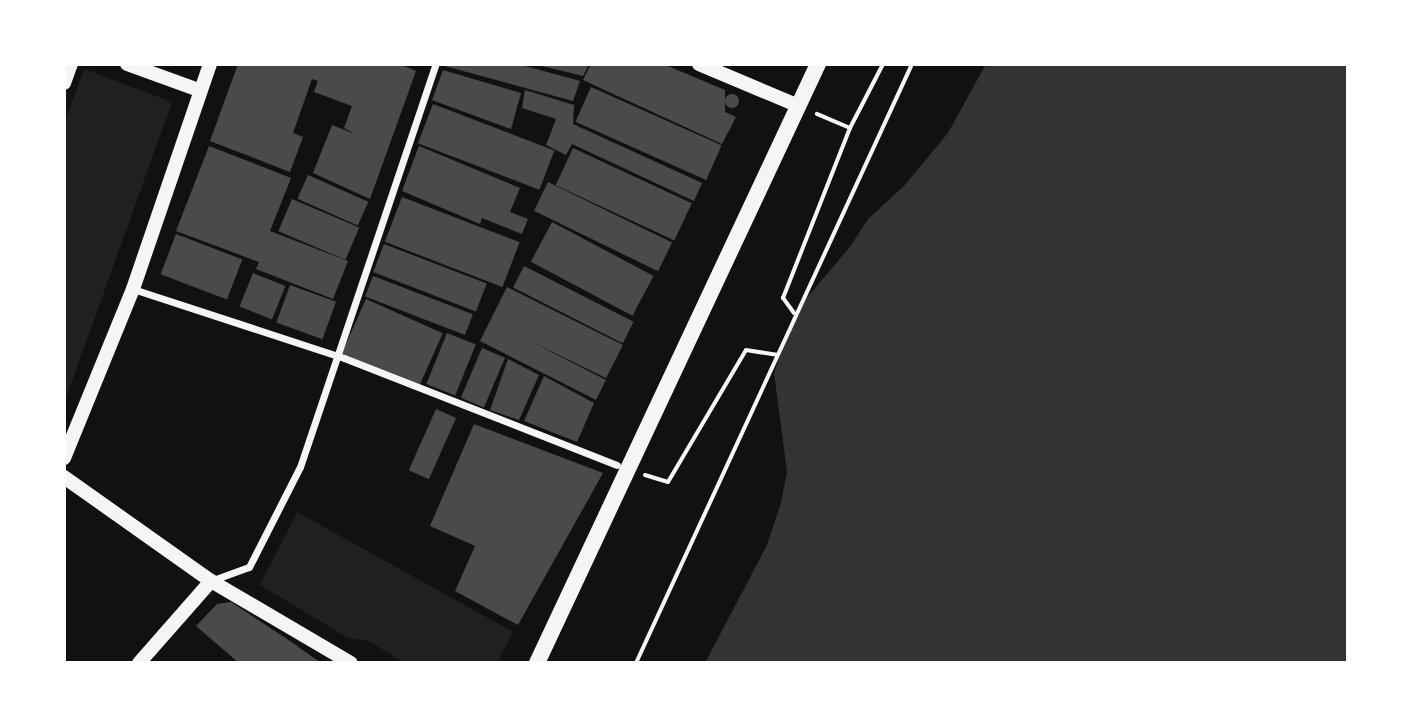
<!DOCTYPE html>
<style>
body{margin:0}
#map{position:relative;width:1412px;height:727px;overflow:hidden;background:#111;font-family:"Asap Condensed",sans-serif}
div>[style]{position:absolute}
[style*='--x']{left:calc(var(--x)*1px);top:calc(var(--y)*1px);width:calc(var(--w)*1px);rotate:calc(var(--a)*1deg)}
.green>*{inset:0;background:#202020}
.water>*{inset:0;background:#333}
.building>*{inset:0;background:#4a4a4a;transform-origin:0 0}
.round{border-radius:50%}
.path>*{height:4px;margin:-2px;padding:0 2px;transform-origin:2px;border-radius:2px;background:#f5f5f5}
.pedestrian>*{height:7px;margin:-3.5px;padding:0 3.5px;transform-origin:3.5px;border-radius:3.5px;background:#f5f5f5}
.tertiary>*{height:14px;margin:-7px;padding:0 7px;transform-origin:7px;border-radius:7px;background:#f5f5f5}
.secondary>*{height:16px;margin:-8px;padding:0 8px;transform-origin:8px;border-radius:8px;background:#f5f5f5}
span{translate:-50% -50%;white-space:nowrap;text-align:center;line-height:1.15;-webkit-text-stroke:8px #fff;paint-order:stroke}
.frame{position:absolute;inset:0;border:66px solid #fff;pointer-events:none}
</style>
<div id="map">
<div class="green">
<div style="clip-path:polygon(84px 69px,172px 102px,64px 404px,64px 123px)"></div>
<div style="clip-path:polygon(297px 512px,513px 632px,497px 663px,404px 663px,369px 641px,348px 638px,260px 585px)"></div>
</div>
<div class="water">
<div style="clip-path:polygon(986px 64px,1348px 64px,1348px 663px,705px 663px,767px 545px,781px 503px,787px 472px,774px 373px,794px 313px,849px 248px,868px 219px,904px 186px,948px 133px)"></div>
</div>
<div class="building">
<div style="clip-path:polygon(238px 64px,399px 64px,416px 71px,370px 199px,313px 173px,332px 125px,355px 134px,344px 128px,352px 106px,314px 92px,318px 81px,312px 79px,293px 133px,303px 137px,290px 172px,210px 141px)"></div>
<div style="clip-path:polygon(518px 64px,580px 81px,573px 101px,441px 65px)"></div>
<div style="clip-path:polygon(534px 64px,589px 64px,583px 76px)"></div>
<div style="clip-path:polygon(591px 64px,663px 64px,725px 90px,725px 112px,736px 117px,722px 144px,583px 80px)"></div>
<div style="clip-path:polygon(443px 70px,521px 93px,511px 129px,432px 100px)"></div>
<div style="left:591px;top:87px;width:143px;height:38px;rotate:24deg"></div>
<div style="clip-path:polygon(525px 90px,574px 105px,573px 124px,702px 183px,694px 201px,572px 144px,566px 155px,546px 145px,556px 119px,522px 108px)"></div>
<div class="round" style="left:725px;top:94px;width:14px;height:14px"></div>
<div style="left:433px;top:104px;width:130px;height:42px;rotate:21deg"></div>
<div style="clip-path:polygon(209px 146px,291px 178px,270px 231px,348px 261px,333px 299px,256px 269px,259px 262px,176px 231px)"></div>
<div style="clip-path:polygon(419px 146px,520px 188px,510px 212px,528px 219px,522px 234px,482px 218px,480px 224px,402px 191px)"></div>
<div style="left:573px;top:148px;width:131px;height:41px;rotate:25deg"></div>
<div style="left:308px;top:175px;width:66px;height:26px;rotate:24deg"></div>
<div style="left:548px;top:182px;width:138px;height:32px;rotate:26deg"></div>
<div style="left:402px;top:197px;width:126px;height:48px;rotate:21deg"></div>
<div style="left:292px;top:199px;width:73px;height:35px;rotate:23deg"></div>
<div style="left:552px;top:222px;width:115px;height:45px;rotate:28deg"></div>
<div style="left:176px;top:234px;width:71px;height:43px;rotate:21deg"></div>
<div style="left:384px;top:244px;width:110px;height:30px;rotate:21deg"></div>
<div style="left:524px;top:266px;width:123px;height:24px;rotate:27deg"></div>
<div style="left:253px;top:273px;width:35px;height:36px;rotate:22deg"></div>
<div style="left:373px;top:276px;width:107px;height:22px;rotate:21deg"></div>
<div style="left:290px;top:285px;width:49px;height:40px;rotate:20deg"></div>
<div style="clip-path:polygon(507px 287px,623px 345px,606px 378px,528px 340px,606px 380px,596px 400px,480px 341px)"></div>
<div style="left:366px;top:299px;width:84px;height:60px;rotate:24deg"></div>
<div style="left:447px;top:333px;width:31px;height:55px;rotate:22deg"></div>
<div style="left:482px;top:348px;width:25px;height:54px;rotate:23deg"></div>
<div style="clip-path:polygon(508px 359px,539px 375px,519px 420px,490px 410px)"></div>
<div style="clip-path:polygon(544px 376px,594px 403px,577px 442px,524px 421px)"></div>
<div style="left:436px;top:409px;width:22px;height:67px;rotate:24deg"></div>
<div style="clip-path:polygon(474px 424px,603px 473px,518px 625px,455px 591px,475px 546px,430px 526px)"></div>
<div style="clip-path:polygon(231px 602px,293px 643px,321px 663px,239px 663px,196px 626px,217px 604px)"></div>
</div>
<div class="path">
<div style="--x:850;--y:128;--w:72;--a:-62.7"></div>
<div style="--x:794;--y:313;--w:19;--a:-126"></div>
<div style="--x:783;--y:298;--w:183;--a:-68.5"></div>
<div style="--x:850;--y:128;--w:36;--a:-157"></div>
<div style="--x:645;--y:475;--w:24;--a:17"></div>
<div style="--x:668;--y:482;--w:153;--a:-59.4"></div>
<div style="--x:746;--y:350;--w:31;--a:9"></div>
<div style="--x:636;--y:663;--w:660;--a:-65.26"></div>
</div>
<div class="pedestrian">
<div style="--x:133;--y:289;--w:222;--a:18.1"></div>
<div style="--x:344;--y:358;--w:293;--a:21.4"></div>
<div style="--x:213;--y:580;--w:38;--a:-20"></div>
<div style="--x:249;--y:567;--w:112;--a:-63"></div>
<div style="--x:300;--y:467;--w:425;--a:-71.4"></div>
</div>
<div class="tertiary">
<div style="--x:127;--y:64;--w:77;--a:19.9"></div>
<div style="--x:699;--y:64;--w:108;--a:22.8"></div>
<div style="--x:64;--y:83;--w:20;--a:-70"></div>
<div style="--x:64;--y:458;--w:183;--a:-67.8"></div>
<div style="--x:133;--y:289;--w:238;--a:-71.1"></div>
<div style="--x:64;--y:477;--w:180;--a:35.3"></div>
<div style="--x:211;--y:581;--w:162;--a:30.4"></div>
<div style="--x:139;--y:663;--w:109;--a:-48.7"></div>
</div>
<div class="secondary">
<div style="--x:537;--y:663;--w:662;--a:-64.87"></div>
</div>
<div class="frame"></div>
</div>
